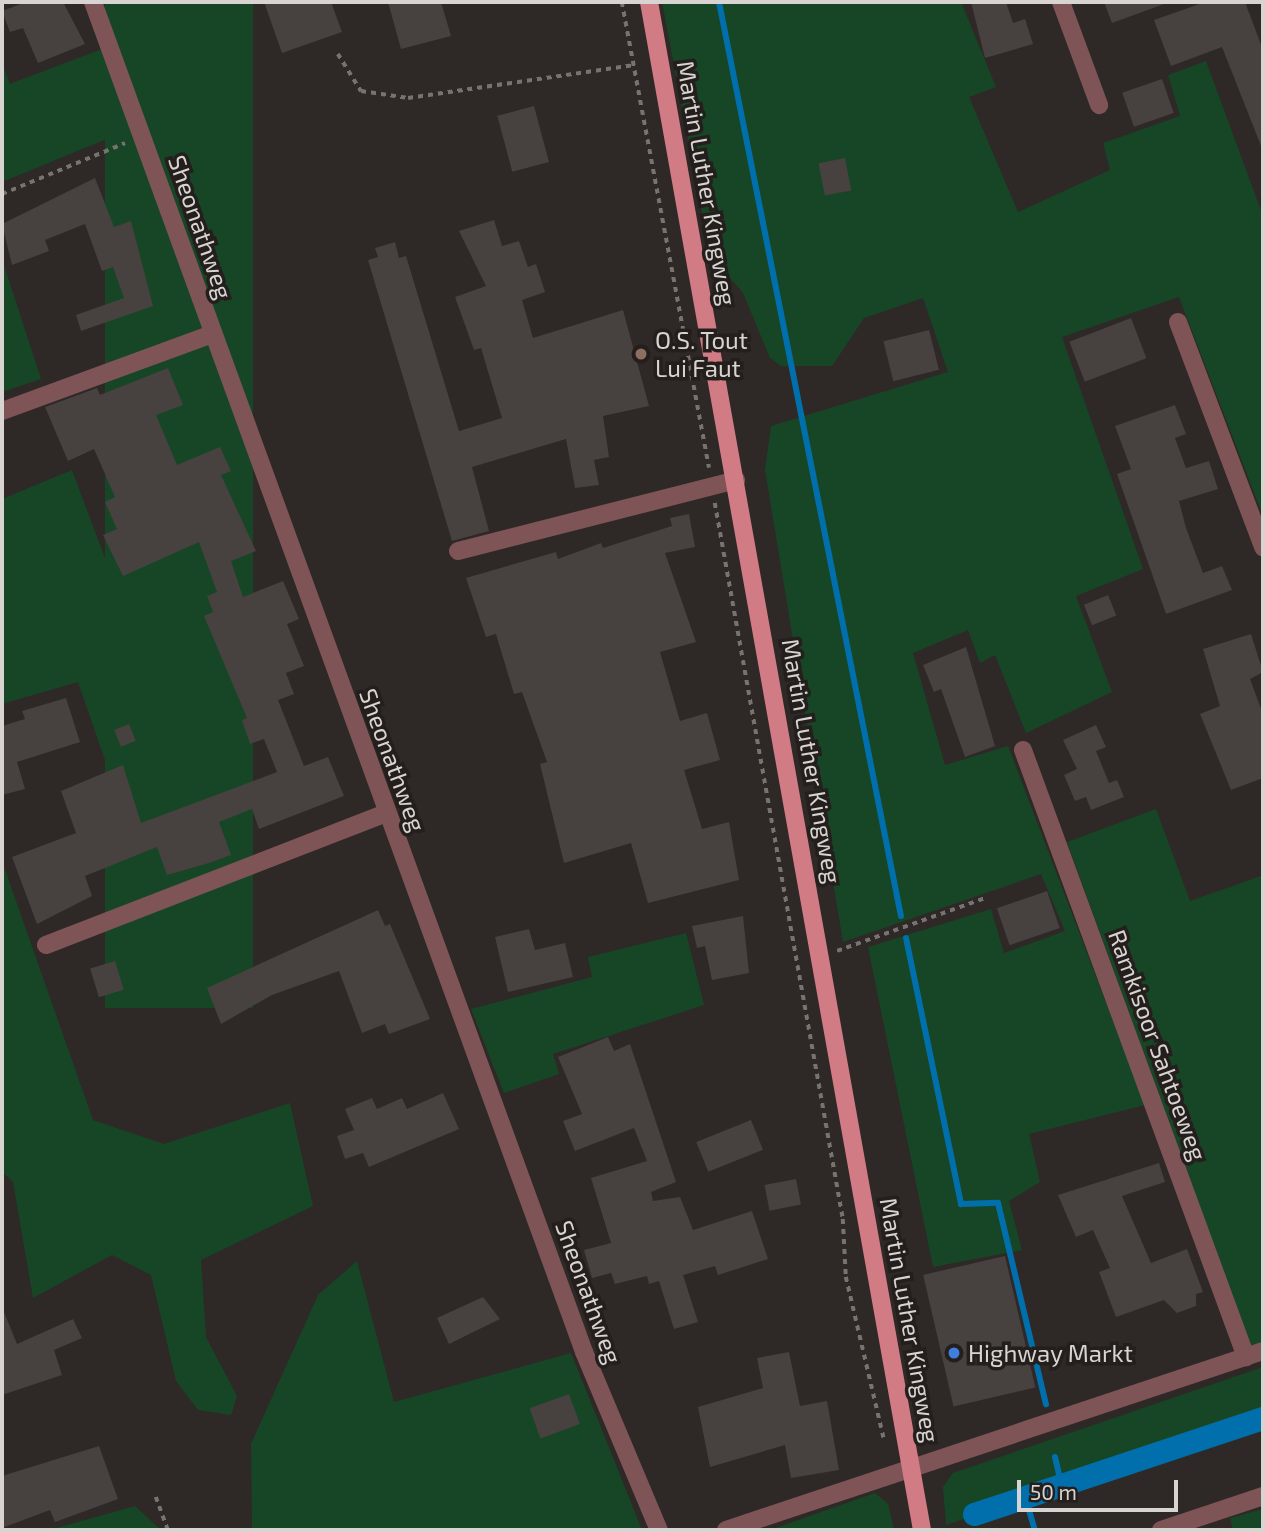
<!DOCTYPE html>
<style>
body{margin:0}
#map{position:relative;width:1265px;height:1532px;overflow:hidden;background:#2e2826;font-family:"Exo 2",sans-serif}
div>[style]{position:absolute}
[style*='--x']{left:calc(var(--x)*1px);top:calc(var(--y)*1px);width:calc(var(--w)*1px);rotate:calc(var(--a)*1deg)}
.green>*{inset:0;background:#174627;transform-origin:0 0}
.stream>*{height:6px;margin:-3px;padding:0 3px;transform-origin:3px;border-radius:3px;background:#016fab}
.canal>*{height:23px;margin:-11.5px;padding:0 11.5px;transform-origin:11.5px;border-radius:11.5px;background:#016fab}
.building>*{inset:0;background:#47413f;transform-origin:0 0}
.path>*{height:3.5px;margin-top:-1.75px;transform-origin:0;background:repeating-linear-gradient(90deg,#777371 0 5px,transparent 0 10px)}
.minor>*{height:18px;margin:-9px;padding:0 9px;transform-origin:9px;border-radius:9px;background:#7e5457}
.major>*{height:18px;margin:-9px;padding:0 9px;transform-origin:9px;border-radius:9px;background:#d17b84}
.dots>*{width:19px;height:19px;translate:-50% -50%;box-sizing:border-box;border:4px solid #241f1c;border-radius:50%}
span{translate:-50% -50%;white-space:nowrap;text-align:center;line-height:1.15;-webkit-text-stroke:7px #241f1c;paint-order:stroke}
.street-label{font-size:24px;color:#d7d4d2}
.poi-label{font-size:24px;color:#d7d4d2}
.left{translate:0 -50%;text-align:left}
.frame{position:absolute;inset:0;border:4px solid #d7d4d2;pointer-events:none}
.scale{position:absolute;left:1017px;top:1480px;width:161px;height:32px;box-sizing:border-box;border:4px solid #d7d4d2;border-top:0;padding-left:9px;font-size:21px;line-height:24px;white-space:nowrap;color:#d7d4d2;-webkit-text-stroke:5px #241f1c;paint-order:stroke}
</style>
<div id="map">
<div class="green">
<div style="left:105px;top:2px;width:148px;height:1006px"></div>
<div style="clip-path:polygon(662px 2px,961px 2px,996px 87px,969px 97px,1018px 212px,1110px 170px,1103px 143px,1180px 116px,1168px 75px,1206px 61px,1263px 216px,1263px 516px,1179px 297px,1062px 337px,1143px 569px,1076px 596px,1112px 692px,1026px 733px,995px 655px,980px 663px,968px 630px,913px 653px,945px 765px,1008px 746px,1145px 1105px,1029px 1134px,1040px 1182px,1009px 1201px,1022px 1250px,933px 1267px,868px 947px,991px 909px,1004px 953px,1065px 931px,1041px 874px,843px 942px,765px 470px,771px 426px,948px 372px,923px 298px,864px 318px,832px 366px,781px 366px,770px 358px,743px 293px,710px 254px)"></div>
<div style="clip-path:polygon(102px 49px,131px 129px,2px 182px,2px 63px,10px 84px)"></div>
<div style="clip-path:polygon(2px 259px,41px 379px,2px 392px)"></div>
<div style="clip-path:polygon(72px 470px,118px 593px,186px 569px,253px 772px,146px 813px,126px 758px,106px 763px,78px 682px,2px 704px,2px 499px)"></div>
<div style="clip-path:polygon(1156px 809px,1190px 901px,1261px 876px,1263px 884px,1263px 1342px,1251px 1347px,1067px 842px)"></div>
<div style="clip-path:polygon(2px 861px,93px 1120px,164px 1144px,290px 1103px,313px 1206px,201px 1260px,206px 1337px,237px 1396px,231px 1415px,198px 1410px,176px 1381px,151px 1275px,112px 1255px,33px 1298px,13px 1182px,2px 1172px)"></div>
<div style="clip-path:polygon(686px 933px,704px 1005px,553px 1054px,559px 1074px,504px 1093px,471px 1009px,592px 977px,588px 957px)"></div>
<div style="clip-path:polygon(357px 1261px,394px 1402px,571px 1353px,642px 1530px,252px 1530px,251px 1444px,318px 1295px)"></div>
<div style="clip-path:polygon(1263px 1367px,1263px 1418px,946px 1525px,943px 1487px,953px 1473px)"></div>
<div style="clip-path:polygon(875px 1493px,888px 1504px,894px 1530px,770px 1530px)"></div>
<div style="clip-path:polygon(135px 1506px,161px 1530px,53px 1529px)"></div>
<div style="clip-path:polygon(1263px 1509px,1263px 1530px,1233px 1530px,1230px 1518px)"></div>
</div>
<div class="stream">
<div style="--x:719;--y:2;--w:932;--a:78.74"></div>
<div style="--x:906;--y:938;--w:272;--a:78.3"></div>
<div style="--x:961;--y:1204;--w:37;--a:-2"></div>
<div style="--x:998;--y:1203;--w:207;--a:76.6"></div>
<div style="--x:1055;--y:1457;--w:26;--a:77"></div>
<div style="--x:1025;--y:1496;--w:35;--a:74"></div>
</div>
<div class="canal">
<div style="--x:974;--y:1514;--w:305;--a:-18.4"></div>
</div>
<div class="building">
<div style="clip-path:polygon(26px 2px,63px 2px,85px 44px,38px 63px,23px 28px,10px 32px,2px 11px)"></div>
<div style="clip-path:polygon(264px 2px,331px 2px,342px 32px,282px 53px)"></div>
<div style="clip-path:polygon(388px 2px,441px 2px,451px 36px,401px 49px)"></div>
<div style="clip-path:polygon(971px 2px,1006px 2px,1013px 23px,1025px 19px,1033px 44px,985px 58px)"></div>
<div style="clip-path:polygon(1104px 2px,1163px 2px,1164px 4px,1112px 23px)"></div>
<div style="clip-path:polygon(1205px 2px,1245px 2px,1263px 50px,1263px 151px,1222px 47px,1171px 66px,1154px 20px)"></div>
<div style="left:1162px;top:79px;width:36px;height:42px;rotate:71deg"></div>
<div style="left:534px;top:106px;width:58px;height:38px;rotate:75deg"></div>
<div style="left:845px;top:158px;width:33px;height:27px;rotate:79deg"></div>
<div style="clip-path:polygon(95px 178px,114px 227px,131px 221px,153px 306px,81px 331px,76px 315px,124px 298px,113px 267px,102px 271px,85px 224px,45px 240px,49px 251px,12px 265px,2px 224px)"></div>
<div style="clip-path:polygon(494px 220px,502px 246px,519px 241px,528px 267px,536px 264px,545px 292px,522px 300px,533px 338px,623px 310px,649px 406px,603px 416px,609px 457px,594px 460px,599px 485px,575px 488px,566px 439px,472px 467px,489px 531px,452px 541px,368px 260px,378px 257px,375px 248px,395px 242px,399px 258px,406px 256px,459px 431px,502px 418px,481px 348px,474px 350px,455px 297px,486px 286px,459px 231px)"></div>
<div style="left:1131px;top:318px;width:43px;height:66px;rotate:69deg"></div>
<div style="left:929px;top:330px;width:41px;height:47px;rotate:76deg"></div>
<div style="clip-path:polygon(168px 368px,183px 405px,156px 415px,177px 465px,220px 447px,231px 471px,221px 475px,256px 551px,231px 561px,243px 597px,283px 581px,299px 619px,287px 624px,304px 666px,286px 673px,294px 694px,278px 700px,304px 766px,328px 757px,344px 796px,259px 829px,252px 809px,219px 822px,231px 855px,209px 863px,167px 875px,157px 847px,85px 876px,92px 896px,37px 924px,12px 857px,76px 833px,61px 791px,123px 765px,141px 823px,277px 772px,264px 739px,250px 744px,242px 720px,247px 718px,204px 616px,213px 612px,207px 596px,217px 592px,199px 542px,123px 576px,103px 535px,117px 529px,105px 502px,115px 497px,94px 449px,68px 461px,45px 407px,97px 388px,100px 395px)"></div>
<div style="clip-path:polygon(1175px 405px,1186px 434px,1175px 438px,1186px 468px,1209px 461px,1218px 489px,1179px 501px,1186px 528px,1203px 573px,1222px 566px,1232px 590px,1166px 614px,1117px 474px,1131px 469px,1115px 426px)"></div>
<div style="clip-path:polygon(689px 514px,695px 547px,665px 553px,696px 642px,660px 652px,680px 721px,707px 713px,720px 760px,684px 770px,702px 829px,729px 822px,739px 880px,648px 903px,631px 843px,564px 863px,540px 764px,547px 762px,522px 692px,514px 694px,496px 634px,486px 637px,466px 578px,556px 552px,558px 559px,601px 543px,603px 548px,672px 526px,670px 518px)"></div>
<div style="left:1108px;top:595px;width:22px;height:26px;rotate:68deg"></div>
<div style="clip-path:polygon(1251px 634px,1263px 672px,1250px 679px,1263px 714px,1263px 778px,1231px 790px,1200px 714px,1220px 706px,1203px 649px)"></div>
<div style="clip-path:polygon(966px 647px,995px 746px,965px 757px,941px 689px,934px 692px,923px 665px)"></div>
<div style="clip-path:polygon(66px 698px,80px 742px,17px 762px,25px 789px,2px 795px,2px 726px,25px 719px,22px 711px)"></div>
<div style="left:129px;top:724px;width:18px;height:16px;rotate:68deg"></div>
<div style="clip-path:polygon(1096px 725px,1106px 747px,1096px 751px,1109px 783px,1117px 780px,1124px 797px,1091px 810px,1086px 797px,1075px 801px,1064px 775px,1077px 769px,1063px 740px)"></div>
<div style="left:1047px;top:891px;width:39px;height:53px;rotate:71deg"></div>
<div style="clip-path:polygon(378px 910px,385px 926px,390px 924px,430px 1019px,389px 1034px,385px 1024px,362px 1033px,339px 971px,272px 995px,221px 1024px,207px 988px)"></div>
<div style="clip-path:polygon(743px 916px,749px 973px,712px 980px,705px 946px,697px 948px,692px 926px)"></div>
<div style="clip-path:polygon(529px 929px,535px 950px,565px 943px,573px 977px,508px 992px,495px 937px)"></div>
<div style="left:115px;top:961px;width:30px;height:26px;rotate:73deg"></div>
<div style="clip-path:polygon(608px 1037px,614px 1051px,630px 1044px,676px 1182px,651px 1192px,653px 1201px,680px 1197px,693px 1230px,752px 1211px,768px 1259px,718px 1275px,715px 1266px,683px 1275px,698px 1322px,674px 1329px,659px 1281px,649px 1284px,647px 1276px,615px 1284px,611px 1273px,592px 1278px,584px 1250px,611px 1243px,591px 1178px,647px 1161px,634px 1128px,575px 1151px,563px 1121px,582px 1114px,558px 1057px)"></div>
<div style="clip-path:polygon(443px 1093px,459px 1129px,369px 1167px,363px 1153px,345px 1159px,337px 1136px,354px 1130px,345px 1109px,372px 1098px,377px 1109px,402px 1098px,407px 1109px)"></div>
<div style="left:751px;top:1120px;width:32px;height:59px;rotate:68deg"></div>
<div style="clip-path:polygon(1159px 1163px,1165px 1182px,1122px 1196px,1151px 1263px,1187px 1249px,1203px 1292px,1196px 1294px,1196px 1306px,1177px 1313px,1164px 1300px,1116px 1317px,1099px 1272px,1110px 1268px,1093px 1230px,1076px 1237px,1058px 1195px)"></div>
<div style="left:796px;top:1179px;width:26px;height:32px;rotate:79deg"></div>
<div style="left:1005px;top:1256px;width:135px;height:84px;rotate:77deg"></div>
<div style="clip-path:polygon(483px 1297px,500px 1319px,449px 1344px,437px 1318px)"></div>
<div style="clip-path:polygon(2px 1307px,17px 1344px,73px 1319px,82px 1338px,54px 1350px,62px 1375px,2px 1395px)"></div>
<div style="clip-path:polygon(789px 1352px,800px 1406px,827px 1401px,839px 1470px,791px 1478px,785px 1445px,710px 1467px,698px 1407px,763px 1388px,757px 1358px)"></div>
<div style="left:569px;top:1394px;width:32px;height:42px;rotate:70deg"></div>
<div style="clip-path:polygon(99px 1446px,118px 1499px,55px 1522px,50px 1510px,2px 1528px,2px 1476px)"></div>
</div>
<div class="path">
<div style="--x:622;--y:2;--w:474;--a:79.4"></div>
<div style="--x:338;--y:54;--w:44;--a:58.1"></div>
<div style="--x:361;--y:91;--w:48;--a:8.5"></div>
<div style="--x:408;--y:98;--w:227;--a:-8.3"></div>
<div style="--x:2;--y:194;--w:133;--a:-22.5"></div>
<div style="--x:715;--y:503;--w:727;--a:79.86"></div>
<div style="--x:843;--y:1219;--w:58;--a:87"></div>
<div style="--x:846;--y:1277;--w:166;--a:76.8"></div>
<div style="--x:837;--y:951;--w:157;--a:-19.7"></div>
<div style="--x:156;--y:1497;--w:35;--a:70"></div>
</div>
<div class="minor">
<div style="--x:93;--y:2;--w:1437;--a:70.01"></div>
<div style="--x:584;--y:1352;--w:193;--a:67.2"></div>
<div style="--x:1061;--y:2;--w:110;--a:69.7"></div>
<div style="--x:1178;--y:322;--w:241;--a:69.3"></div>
<div style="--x:2;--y:411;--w:224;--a:-20.1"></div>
<div style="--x:458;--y:551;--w:287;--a:-14.3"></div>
<div style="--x:1023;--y:750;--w:647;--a:69.83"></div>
<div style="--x:46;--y:945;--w:365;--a:-21.2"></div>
<div style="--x:726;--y:1530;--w:566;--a:-18.43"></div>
<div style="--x:1161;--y:1530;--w:108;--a:-18.4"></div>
</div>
<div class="major">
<div style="--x:649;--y:2;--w:1552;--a:79.87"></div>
</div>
<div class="dots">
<div style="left:641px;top:354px;background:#8d6e63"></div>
<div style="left:954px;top:1353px;background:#3f7fe0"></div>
</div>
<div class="street-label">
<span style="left:707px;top:183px;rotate:80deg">Martin Luther Kingweg</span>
<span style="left:201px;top:227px;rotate:71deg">Sheonathweg</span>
<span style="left:393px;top:760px;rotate:70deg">Sheonathweg</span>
<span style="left:812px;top:761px;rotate:80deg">Martin Luther Kingweg</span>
<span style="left:1158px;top:1045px;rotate:70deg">Ramkisoor Sahtoeweg</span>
<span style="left:589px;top:1292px;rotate:70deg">Sheonathweg</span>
<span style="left:910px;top:1320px;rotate:80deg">Martin Luther Kingweg</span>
</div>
<div class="poi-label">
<span class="left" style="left:655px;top:354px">O.S. Tout<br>Lui Faut</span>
<span class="left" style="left:968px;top:1353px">Highway Markt</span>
</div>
<div class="frame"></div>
<div class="scale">50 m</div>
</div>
